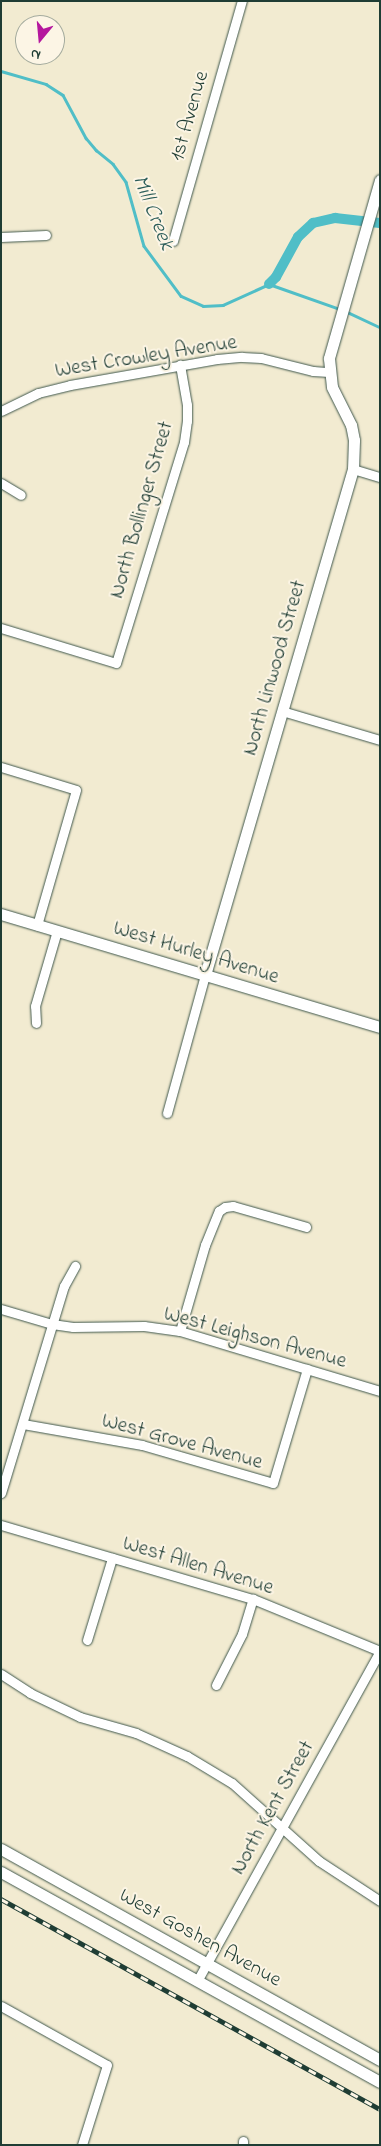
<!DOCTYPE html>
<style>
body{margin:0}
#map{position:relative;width:381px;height:2146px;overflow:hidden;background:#f2ebd1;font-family:"Indie Flower",sans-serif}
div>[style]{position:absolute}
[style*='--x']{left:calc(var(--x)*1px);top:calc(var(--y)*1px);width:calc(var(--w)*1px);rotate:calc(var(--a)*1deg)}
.stream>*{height:2.5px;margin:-1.25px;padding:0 1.25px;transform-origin:1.25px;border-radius:1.25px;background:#50bec7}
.canal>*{height:10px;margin:-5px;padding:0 5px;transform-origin:5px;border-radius:5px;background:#50bec7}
.roads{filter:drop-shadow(0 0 1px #3f574c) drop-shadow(0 0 1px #3f574c)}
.street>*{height:9px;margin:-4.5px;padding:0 4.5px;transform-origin:4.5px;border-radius:4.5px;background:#fff}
.secondary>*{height:11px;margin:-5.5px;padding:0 5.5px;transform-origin:5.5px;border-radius:5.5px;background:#fff}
.rail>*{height:4.5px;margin-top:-2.25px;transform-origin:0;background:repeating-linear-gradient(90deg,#fcf5e5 0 8px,#1f3d34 0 16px);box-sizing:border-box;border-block:1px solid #1f3d34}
span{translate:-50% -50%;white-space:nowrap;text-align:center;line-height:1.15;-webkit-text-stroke:4px #fcf5e5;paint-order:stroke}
.street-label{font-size:21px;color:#1f3d34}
.water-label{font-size:22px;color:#2b5d59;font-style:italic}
.frame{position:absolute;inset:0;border:2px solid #1f3d34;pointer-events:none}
.north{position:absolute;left:15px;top:15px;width:50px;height:50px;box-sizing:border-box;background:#fcf5e5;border:1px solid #a4ab9e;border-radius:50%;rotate:197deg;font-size:14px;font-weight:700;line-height:20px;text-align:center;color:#1f3d34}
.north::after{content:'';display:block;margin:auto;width:18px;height:22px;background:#b5179e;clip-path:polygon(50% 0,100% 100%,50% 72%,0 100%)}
</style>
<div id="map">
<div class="stream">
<div style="--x:1;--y:71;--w:47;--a:16.1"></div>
<div style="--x:46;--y:84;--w:20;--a:33"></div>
<div style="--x:63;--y:95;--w:49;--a:61.9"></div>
<div style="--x:86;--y:138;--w:16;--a:50"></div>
<div style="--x:96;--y:150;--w:22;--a:39"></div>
<div style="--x:113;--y:164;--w:22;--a:54"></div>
<div style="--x:126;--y:182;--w:66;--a:74.3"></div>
<div style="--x:144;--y:246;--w:62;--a:53.5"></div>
<div style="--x:181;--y:296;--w:24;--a:24"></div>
<div style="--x:203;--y:306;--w:20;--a:-3"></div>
<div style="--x:223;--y:305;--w:51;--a:-24.5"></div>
<div style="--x:269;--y:284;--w:75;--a:19.4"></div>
<div style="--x:345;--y:311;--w:38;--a:25"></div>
</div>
<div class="canal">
<div style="--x:269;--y:284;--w:10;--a:-45"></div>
<div style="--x:276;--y:277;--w:46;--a:-61.2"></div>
<div style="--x:298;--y:237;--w:21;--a:-43"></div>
<div style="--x:313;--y:223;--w:23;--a:-13"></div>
<div style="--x:335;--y:218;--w:45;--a:6.3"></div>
</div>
<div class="roads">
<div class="street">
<div style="--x:1;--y:237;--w:45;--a:-2.5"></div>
<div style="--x:173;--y:241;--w:250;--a:-74"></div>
<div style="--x:1;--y:411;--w:41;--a:-25.9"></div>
<div style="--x:38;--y:393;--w:33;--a:-14"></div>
<div style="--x:70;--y:385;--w:149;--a:-10"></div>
<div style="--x:217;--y:359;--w:25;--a:-5"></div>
<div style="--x:242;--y:357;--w:19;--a:3"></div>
<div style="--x:261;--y:358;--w:54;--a:14"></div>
<div style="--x:313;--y:371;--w:16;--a:4"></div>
<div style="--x:353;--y:469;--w:28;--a:17"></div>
<div style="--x:1;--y:483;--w:23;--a:31"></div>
<div style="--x:1;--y:628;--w:120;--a:16.9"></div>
<div style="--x:116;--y:663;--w:231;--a:-72.9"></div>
<div style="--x:184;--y:442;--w:21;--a:-82"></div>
<div style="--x:187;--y:421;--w:16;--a:-90"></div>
<div style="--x:187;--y:405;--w:41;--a:-99.9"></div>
<div style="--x:282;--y:711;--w:102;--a:16.5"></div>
<div style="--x:1;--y:767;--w:78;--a:17"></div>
<div style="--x:76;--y:790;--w:141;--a:106.1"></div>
<div style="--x:36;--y:1023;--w:17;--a:-93"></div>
<div style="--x:35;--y:1006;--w:78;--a:-73.7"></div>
<div style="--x:167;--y:1113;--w:143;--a:-74.6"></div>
<div style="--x:1;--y:1309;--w:53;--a:16.4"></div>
<div style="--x:52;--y:1324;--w:21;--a:8"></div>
<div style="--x:73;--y:1327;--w:71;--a:-0.8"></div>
<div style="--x:144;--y:1326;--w:36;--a:8"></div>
<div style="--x:180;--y:1331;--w:209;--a:16.7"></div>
<div style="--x:180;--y:1331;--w:90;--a:-73.8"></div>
<div style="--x:205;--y:1245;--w:37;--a:-68"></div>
<div style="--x:219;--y:1211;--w:7;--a:-34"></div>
<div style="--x:225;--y:1207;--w:8;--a:-7"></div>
<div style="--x:233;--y:1206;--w:76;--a:16"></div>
<div style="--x:23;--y:1424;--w:121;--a:10"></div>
<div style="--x:142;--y:1445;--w:136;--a:16.2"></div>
<div style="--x:273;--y:1483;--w:119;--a:-73.4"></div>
<div style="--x:1;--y:1493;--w:216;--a:-73.1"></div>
<div style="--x:64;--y:1286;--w:23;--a:-61"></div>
<div style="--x:1;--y:1525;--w:263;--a:16.4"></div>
<div style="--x:253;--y:1599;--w:137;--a:22.3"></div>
<div style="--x:380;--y:1651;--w:377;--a:119"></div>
<div style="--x:87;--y:1640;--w:86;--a:-73"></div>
<div style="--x:1;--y:1674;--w:35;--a:33"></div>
<div style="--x:30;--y:1693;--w:55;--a:25.6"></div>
<div style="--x:80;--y:1717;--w:58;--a:15.9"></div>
<div style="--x:136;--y:1733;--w:56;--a:24.3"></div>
<div style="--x:187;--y:1756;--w:52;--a:31"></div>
<div style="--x:232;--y:1783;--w:117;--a:41.9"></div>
<div style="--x:319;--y:1861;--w:73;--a:33.3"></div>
<div style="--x:216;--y:1685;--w:57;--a:-63"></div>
<div style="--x:242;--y:1634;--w:37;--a:-73"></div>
<div style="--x:1;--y:2006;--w:121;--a:29.1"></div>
<div style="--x:107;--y:2065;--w:84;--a:107.4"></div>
<div style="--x:243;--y:2141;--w:4;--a:90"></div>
</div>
<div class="secondary">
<div style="--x:1;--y:914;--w:395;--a:16.6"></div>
<div style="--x:205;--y:975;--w:527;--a:-73.7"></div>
<div style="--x:353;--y:469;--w:29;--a:-88"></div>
<div style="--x:354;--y:440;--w:15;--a:-101"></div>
<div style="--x:351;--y:425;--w:42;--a:-116.6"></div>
<div style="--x:332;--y:387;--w:29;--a:-96"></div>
<div style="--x:329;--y:358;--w:185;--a:-74"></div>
<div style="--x:1;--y:1849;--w:434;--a:29.1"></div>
<div style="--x:1;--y:1872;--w:433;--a:29"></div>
</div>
</div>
<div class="rail">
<div style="--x:1;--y:1899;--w:433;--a:29"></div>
</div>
<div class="street-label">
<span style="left:190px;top:116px;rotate:-74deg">1st Avenue</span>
<span style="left:146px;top:357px;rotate:-9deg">West Crowley Avenue</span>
<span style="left:142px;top:510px;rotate:-74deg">North Bollinger Street</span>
<span style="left:275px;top:668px;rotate:-74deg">North Linwood Street</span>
<span style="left:196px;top:953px;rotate:17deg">West Hurley Avenue</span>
<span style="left:255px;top:1338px;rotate:15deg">West Leighson Avenue</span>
<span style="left:182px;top:1442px;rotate:15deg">West Grove Avenue</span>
<span style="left:198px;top:1566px;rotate:17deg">West Allen Avenue</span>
<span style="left:273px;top:1808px;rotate:-61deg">North Kent Street</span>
<span style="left:200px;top:1938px;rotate:29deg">West Goshen Avenue</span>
</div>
<div class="water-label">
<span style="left:152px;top:213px;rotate:68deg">Mill Creek</span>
</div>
<div class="frame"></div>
<div class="north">N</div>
</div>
